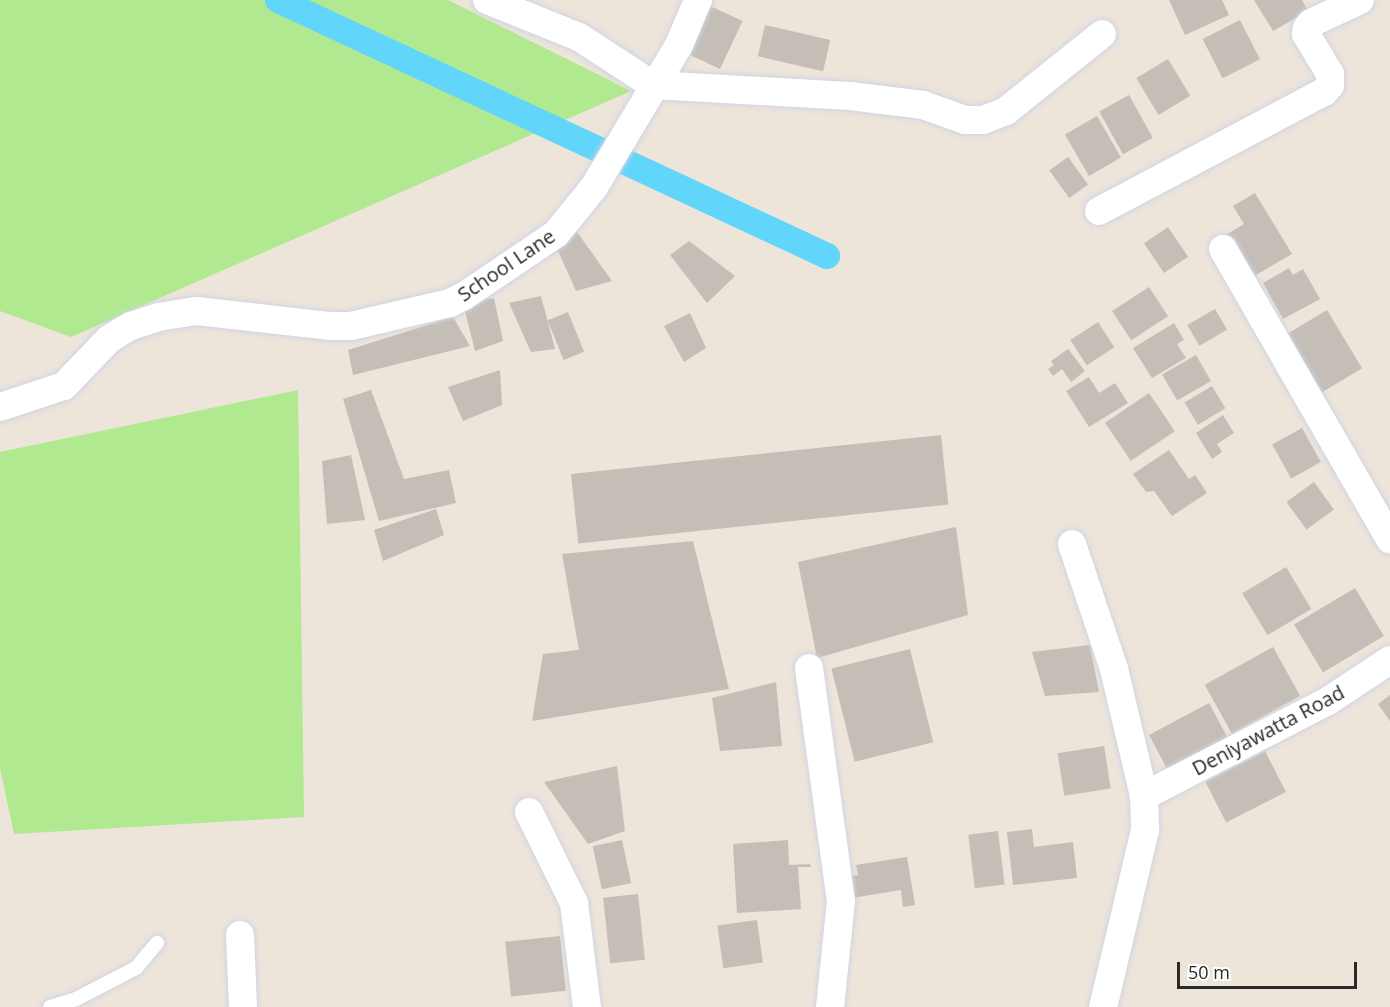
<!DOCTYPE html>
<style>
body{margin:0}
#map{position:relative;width:1390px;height:1007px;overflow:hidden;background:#ede4da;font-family:"Open Sans",sans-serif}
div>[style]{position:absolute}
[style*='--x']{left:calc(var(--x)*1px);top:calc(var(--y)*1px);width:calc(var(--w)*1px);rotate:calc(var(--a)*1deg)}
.green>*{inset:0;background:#b1e991}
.canal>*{height:26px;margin:-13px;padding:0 13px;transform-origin:13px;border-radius:13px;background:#62d6fa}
.building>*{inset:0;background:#c4beb7;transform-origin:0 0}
.roads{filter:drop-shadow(0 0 2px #cfd4e4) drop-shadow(0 0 2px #cfd4e4)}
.service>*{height:14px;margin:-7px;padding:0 7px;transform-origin:7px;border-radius:7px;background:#fff}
.minor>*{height:28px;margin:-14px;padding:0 14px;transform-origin:14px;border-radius:14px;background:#fff}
span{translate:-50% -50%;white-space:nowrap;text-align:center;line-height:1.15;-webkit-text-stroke:6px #fff;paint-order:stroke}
.street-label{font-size:20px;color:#292929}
.scale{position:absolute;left:1177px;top:962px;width:180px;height:27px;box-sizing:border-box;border:3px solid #292929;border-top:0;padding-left:8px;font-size:18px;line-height:21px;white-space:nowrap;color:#292929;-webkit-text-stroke:4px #fff;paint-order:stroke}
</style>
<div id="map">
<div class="green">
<div style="clip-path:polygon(0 0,448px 0,631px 91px,71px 337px,0 311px)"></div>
<div style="clip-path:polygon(298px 390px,304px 817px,14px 834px,0 768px,0 452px)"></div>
</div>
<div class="canal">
<div style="--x:278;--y:0;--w:606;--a:25"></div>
</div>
<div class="building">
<div style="clip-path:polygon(1169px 0,1222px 0,1229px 15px,1185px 35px)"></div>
<div style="clip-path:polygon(1254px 0,1302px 0,1308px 11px,1273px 31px)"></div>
<div style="left:708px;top:5px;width:38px;height:53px;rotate:25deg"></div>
<div style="left:1240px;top:20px;width:44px;height:42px;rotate:63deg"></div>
<div style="left:765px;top:25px;width:67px;height:32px;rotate:13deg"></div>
<div style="left:1168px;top:59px;width:43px;height:37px;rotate:59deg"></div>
<div style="left:1129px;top:95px;width:49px;height:34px;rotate:61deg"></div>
<div style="left:1097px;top:116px;width:48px;height:37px;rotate:60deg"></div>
<div style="left:1068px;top:157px;width:34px;height:23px;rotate:54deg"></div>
<div style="clip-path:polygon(1255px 193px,1292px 254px,1249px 279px,1224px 236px,1244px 224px,1233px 206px)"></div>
<div style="left:1168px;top:227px;width:36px;height:29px;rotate:56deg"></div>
<div style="clip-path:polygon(577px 232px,612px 281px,576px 291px,555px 244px)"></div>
<div style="clip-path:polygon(689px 241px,735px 276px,707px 303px,670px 255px)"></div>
<div style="clip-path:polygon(1289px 268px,1293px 275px,1303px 269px,1320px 299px,1283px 319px,1263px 283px)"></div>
<div style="left:1149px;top:287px;width:35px;height:44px;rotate:57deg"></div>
<div style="clip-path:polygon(541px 296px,555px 349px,531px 352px,509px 303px)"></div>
<div style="clip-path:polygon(494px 298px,503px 341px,475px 351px,463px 303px)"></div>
<div style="left:1215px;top:309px;width:24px;height:32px;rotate:60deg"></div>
<div style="left:1327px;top:310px;width:68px;height:49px;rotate:59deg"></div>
<div style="left:568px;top:312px;width:43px;height:22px;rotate:68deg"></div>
<div style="clip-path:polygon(690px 313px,706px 348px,684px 362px,664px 326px)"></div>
<div style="clip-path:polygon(453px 317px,470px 346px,353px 375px,348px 350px)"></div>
<div style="left:1098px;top:322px;width:30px;height:33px;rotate:57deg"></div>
<div style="clip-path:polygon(1174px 323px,1184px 340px,1177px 344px,1186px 358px,1152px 378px,1133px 348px)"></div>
<div style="clip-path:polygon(1068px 349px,1085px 371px,1071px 382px,1062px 369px,1053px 376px,1048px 369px,1054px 365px,1051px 361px)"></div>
<div style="left:1196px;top:355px;width:30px;height:39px;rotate:60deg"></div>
<div style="clip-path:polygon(500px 370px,502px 405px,463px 421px,448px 387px)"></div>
<div style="clip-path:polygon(1089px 377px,1099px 393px,1115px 383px,1128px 403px,1089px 427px,1066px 391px)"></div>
<div style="left:1212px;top:386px;width:26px;height:32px;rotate:59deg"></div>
<div style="clip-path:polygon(371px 390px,404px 479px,449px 470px,456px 503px,379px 521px,343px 399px)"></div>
<div style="left:1149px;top:393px;width:46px;height:53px;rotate:56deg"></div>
<div style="clip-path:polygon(1223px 415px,1234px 433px,1217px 444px,1222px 452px,1212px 459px,1196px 433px)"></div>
<div style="left:1302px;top:428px;width:39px;height:34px;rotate:61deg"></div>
<div style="left:941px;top:435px;width:70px;height:372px;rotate:84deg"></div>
<div style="clip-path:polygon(1169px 450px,1189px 479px,1195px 475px,1207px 493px,1172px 516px,1154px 491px,1146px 492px,1133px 474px)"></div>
<div style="clip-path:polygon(351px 455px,365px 520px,327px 524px,322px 461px)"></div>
<div style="left:1314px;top:482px;width:34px;height:34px;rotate:54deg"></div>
<div style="clip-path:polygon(436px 509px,444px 535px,383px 561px,374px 530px)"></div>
<div style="clip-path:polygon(956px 527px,968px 615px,817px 658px,798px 562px)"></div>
<div style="clip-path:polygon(693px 541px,729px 689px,532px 721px,543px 654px,579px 650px,562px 554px)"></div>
<div style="left:1286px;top:567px;width:49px;height:51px;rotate:59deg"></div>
<div style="left:1355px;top:588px;width:56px;height:71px;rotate:59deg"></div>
<div style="clip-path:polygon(1090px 645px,1099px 692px,1045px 696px,1032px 652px)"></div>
<div style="left:1273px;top:647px;width:56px;height:78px;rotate:61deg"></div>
<div style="left:910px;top:649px;width:96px;height:81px;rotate:76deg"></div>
<div style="clip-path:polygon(776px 682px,782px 746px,720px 751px,712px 698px)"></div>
<div style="clip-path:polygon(1390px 695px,1390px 721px,1378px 704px)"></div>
<div style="left:1209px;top:703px;width:42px;height:68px;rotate:62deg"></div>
<div style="left:1104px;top:746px;width:43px;height:47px;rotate:81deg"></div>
<div style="left:1265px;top:751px;width:46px;height:67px;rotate:63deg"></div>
<div style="clip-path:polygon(617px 766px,625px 831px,588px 844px,544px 782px)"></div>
<div style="clip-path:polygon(1032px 829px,1034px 847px,1073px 842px,1077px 878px,1013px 885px,1007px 832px)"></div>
<div style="left:998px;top:831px;width:54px;height:30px;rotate:83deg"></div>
<div style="left:622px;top:840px;width:44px;height:30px;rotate:78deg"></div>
<div style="clip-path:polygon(788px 840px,789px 865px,810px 864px,811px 867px,798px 867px,801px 909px,737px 913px,733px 844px)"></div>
<div style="clip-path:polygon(907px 857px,915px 905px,903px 907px,901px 890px,852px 898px,848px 876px,858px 875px,856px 865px)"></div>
<div style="left:638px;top:894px;width:66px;height:35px;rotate:84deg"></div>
<div style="left:757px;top:920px;width:43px;height:40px;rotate:82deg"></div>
<div style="left:560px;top:936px;width:55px;height:55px;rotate:84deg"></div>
</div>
<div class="roads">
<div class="service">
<div style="--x:50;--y:1007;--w:27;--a:-17"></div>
<div style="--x:76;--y:999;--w:68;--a:-27.3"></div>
<div style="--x:136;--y:968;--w:33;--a:-50"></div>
</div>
<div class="minor">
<div style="--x:487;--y:0;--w:99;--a:21.9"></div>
<div style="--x:579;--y:37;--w:88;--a:33"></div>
<div style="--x:653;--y:85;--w:197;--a:3.2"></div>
<div style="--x:850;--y:96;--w:74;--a:7"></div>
<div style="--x:923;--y:105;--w:45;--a:19.7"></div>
<div style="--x:965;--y:120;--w:18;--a:0"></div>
<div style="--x:983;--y:120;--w:25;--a:-21"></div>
<div style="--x:1006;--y:111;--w:123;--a:-38.7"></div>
<div style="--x:1099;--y:211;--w:255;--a:-27.9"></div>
<div style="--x:1324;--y:92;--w:9;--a:-49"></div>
<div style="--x:1330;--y:85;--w:11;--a:-90"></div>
<div style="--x:1330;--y:74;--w:47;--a:-121"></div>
<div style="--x:1306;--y:34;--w:6;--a:-81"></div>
<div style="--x:1307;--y:28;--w:6;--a:-51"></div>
<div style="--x:1311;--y:23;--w:54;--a:-25.1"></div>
<div style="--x:1223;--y:249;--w:335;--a:60.1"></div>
<div style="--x:0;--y:407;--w:67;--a:-18.2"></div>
<div style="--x:64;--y:386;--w:65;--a:-46.2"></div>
<div style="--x:109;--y:339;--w:26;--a:-31"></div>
<div style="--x:131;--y:326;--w:28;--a:-18"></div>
<div style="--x:158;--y:317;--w:39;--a:-9"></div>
<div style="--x:197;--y:311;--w:135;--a:6.4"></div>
<div style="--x:331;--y:326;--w:20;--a:0"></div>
<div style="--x:351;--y:326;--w:102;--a:-13.1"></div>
<div style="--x:450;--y:303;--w:16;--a:-27"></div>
<div style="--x:464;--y:296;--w:111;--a:-34"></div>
<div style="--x:556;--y:234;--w:60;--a:-51"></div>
<div style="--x:594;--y:187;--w:165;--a:-59.1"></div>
<div style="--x:679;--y:45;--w:49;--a:-67.1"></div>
<div style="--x:1072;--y:544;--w:132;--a:71.4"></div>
<div style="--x:1114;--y:669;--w:130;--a:76.7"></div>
<div style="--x:1144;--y:796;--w:34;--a:88"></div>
<div style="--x:1145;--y:830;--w:182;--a:103.3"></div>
<div style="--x:809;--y:668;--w:235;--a:82.2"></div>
<div style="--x:841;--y:901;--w:107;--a:95.9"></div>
<div style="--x:1144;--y:796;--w:207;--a:-27.3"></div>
<div style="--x:1328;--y:701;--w:74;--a:-33.5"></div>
<div style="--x:529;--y:812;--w:102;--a:63.7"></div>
<div style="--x:574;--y:903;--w:105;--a:82.9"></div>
<div style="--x:240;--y:935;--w:72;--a:87.6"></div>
</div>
</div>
<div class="street-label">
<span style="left:506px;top:265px;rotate:-34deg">School Lane</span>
<span style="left:1268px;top:730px;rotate:-28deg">Deniyawatta Road</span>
</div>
<div class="scale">50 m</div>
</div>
